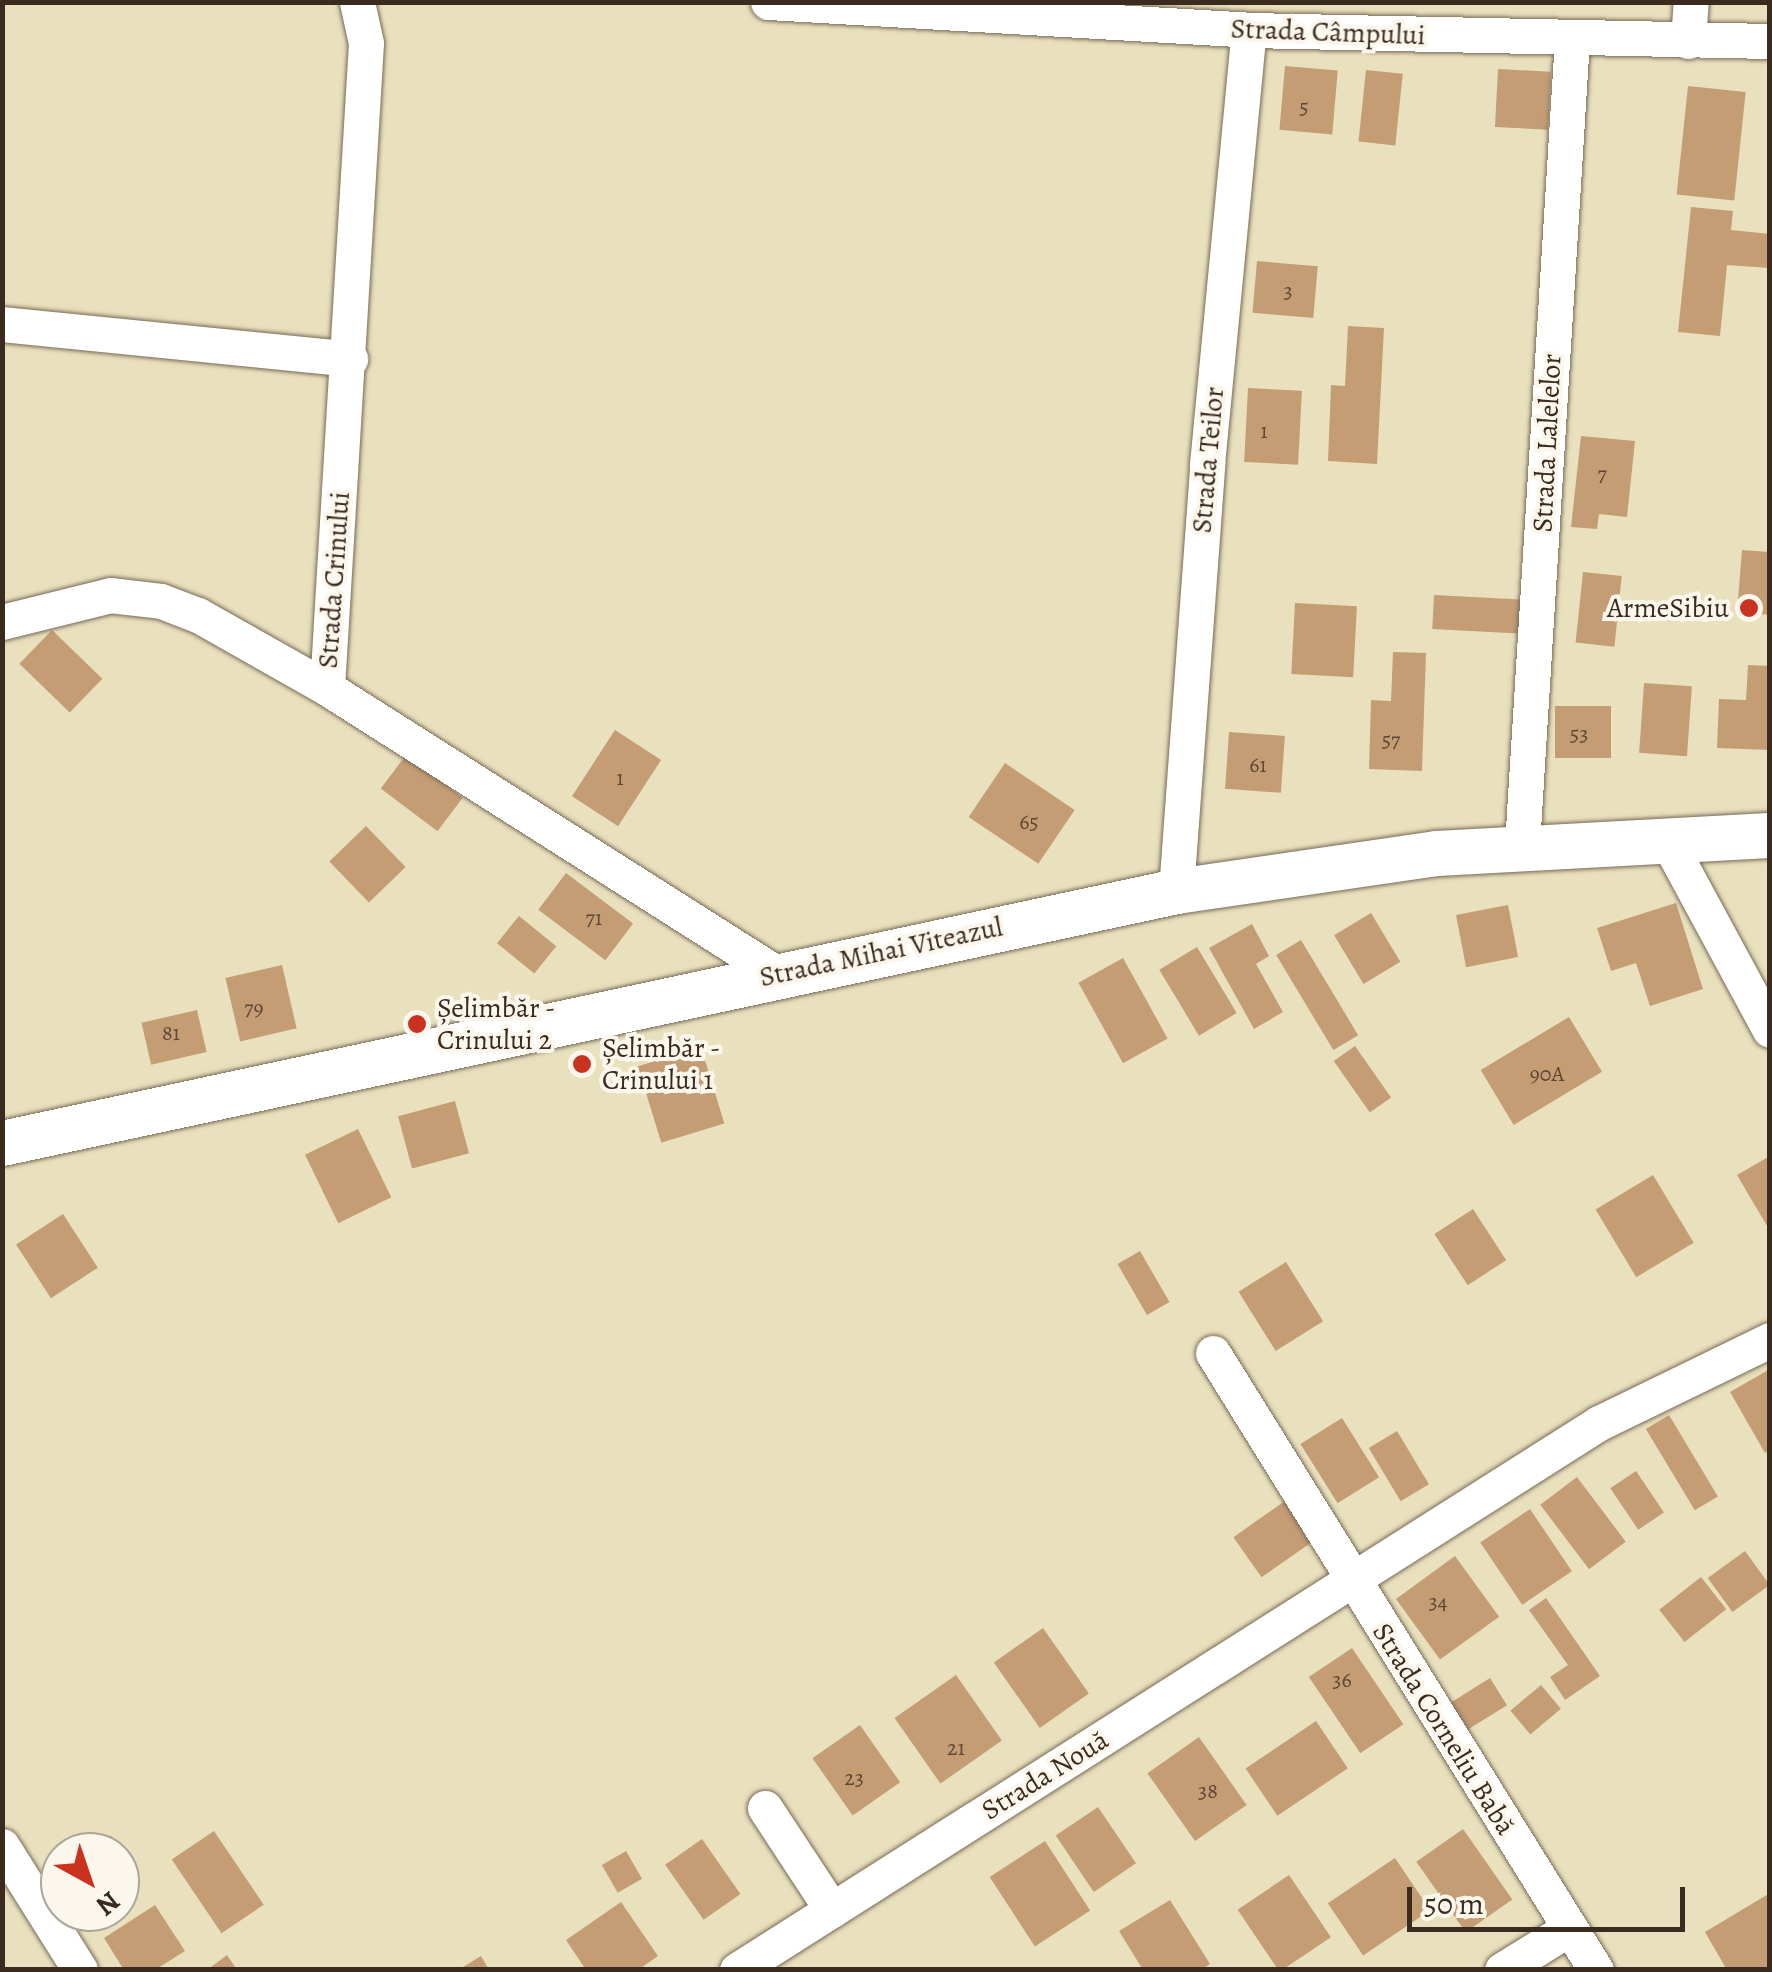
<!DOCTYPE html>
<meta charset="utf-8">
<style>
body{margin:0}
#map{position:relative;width:1772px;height:1972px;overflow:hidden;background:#e9e1be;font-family:Alegreya,serif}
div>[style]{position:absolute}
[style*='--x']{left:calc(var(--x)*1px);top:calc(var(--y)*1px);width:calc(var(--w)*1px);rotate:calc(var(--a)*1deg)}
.building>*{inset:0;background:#c59d75;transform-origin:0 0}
.roads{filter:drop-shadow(0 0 2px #786a56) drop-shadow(0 0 2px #786a56)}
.minor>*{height:35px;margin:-17.5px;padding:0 17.5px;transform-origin:17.5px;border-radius:17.5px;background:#fff}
.major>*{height:45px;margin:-22.5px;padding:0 22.5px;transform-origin:22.5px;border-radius:22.5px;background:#fff}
.dots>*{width:28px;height:28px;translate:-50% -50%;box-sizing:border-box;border:5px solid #fbf7ec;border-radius:50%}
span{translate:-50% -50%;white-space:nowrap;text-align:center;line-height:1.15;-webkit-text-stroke:8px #fbf7ec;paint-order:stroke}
.number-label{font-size:22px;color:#5e4734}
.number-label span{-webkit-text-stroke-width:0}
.street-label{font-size:28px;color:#3b2a1e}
.poi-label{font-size:28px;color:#3b2a1e}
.right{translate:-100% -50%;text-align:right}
.left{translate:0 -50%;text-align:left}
.frame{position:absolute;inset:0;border:5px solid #3b2a1e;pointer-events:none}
.north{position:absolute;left:40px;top:1832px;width:100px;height:100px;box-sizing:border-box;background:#fbf7ec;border:2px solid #aea59a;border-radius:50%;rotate:140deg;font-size:28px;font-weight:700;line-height:40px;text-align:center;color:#3b2a1e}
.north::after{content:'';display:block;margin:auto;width:35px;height:45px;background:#c8321e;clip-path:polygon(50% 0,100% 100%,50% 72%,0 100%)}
.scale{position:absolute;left:1407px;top:1887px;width:278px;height:45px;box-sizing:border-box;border:5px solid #3b2a1e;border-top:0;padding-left:12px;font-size:30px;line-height:35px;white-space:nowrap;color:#3b2a1e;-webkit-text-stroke:8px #fbf7ec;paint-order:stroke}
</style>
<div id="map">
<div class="building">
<div style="left:1285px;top:66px;width:53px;height:64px;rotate:5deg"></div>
<div style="left:1498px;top:69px;width:53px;height:58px;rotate:3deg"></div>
<div style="left:1366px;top:70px;width:37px;height:72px;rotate:6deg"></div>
<div style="left:1688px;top:86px;width:58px;height:109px;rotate:6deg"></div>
<div style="clip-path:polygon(1691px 207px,1733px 211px,1731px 230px,1770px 234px,1770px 268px,1727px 265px,1720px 336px,1678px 332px)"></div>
<div style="left:1257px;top:261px;width:61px;height:52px;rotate:5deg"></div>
<div style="clip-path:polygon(1348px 326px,1384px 328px,1377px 464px,1328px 461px,1331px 385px,1345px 386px)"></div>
<div style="left:1248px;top:388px;width:54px;height:74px;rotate:3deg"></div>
<div style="clip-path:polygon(1581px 436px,1635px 441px,1627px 517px,1599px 514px,1597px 529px,1571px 527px)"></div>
<div style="clip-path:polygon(1742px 550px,1770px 552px,1770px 615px,1737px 612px)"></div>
<div style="left:1583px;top:572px;width:39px;height:71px;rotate:6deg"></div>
<div style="left:1434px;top:595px;width:87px;height:34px;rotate:3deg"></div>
<div style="left:1295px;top:603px;width:62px;height:71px;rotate:3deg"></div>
<div style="left:52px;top:630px;width:70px;height:47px;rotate:44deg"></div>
<div style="clip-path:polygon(1393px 652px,1426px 653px,1422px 771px,1369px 769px,1371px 700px,1391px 701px)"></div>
<div style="clip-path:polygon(1748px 665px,1770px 666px,1770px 750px,1717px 748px,1719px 699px,1746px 700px)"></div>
<div style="left:1644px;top:683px;width:48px;height:70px;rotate:4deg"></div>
<div style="left:1555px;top:706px;width:56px;height:52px"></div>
<div style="left:615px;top:730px;width:55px;height:79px;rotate:33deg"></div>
<div style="left:1229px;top:732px;width:56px;height:57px;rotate:4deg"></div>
<div style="left:406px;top:755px;width:71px;height:42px;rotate:37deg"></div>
<div style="left:1005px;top:763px;width:84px;height:65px;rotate:34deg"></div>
<div style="left:366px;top:826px;width:57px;height:51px;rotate:46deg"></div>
<div style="left:566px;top:873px;width:84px;height:46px;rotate:37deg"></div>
<div style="clip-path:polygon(1676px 903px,1703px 989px,1650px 1006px,1636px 963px,1611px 971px,1597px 928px)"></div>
<div style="left:1508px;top:905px;width:53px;height:53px;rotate:79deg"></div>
<div style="left:1371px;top:913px;width:57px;height:43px;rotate:59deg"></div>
<div style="left:519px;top:916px;width:48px;height:35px;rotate:39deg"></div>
<div style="clip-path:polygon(1252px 924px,1269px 956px,1256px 964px,1283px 1012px,1254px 1029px,1209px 948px)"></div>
<div style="left:1301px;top:940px;width:111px;height:29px;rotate:59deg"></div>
<div style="left:1197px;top:947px;width:77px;height:44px;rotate:59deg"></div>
<div style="left:1123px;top:958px;width:92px;height:51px;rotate:61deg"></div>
<div style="left:282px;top:965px;width:65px;height:58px;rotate:77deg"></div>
<div style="left:197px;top:1010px;width:43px;height:57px;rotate:77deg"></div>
<div style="left:1569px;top:1017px;width:64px;height:103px;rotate:59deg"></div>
<div style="left:1355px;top:1046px;width:63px;height:26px;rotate:55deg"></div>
<div style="left:701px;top:1047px;width:80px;height:66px;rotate:73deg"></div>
<div style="left:455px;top:1101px;width:54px;height:59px;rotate:75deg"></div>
<div style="left:358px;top:1129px;width:76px;height:59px;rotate:64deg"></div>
<div style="clip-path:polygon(1770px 1156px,1770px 1231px,1737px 1175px)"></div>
<div style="left:1653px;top:1175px;width:79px;height:67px;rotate:59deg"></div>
<div style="left:1473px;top:1209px;width:61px;height:46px;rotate:57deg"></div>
<div style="left:63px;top:1214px;width:64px;height:56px;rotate:57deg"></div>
<div style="left:1140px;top:1251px;width:59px;height:26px;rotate:60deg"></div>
<div style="left:1286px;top:1262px;width:70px;height:56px;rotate:58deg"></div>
<div style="clip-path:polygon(1770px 1369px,1770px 1450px,1765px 1453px,1730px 1392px)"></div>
<div style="left:1669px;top:1415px;width:95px;height:27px;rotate:59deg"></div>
<div style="left:1342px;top:1418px;width:70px;height:49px;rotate:58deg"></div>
<div style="left:1397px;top:1431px;width:62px;height:33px;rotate:59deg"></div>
<div style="left:1636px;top:1471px;width:50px;height:31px;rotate:56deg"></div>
<div style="left:1577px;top:1477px;width:81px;height:46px;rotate:53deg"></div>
<div style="left:1285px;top:1501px;width:49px;height:63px;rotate:55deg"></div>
<div style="left:1530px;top:1509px;width:75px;height:60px;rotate:56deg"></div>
<div style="left:1745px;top:1551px;width:42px;height:46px;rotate:54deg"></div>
<div style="left:1455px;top:1556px;width:75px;height:73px;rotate:54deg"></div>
<div style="left:1701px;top:1577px;width:41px;height:53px;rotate:52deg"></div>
<div style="clip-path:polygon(1546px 1598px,1600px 1676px,1565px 1700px,1550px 1677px,1568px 1665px,1529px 1610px)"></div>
<div style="left:1043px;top:1628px;width:80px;height:60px;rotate:55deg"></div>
<div style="left:1352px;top:1648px;width:92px;height:52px;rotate:56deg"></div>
<div style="left:956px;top:1675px;width:80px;height:75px;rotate:55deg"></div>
<div style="left:1490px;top:1678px;width:32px;height:46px;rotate:58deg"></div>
<div style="left:1541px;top:1685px;width:31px;height:40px;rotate:50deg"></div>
<div style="left:1316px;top:1721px;width:57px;height:85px;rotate:56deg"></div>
<div style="left:860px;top:1725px;width:70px;height:58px;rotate:55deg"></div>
<div style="left:1199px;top:1737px;width:83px;height:63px;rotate:55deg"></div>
<div style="left:1098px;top:1807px;width:68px;height:51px;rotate:56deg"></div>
<div style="left:1463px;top:1829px;width:86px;height:57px;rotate:55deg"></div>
<div style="left:214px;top:1831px;width:89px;height:51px;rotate:56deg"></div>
<div style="clip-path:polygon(112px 1836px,134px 1873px,120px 1881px,120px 1852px,85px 1852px)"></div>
<div style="left:702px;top:1839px;width:67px;height:45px;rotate:55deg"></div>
<div style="left:1045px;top:1841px;width:83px;height:66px;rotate:57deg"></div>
<div style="left:626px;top:1851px;width:32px;height:28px;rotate:60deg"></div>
<div style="left:1395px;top:1858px;width:63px;height:81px;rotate:56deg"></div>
<div style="left:1289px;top:1875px;width:75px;height:62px;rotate:56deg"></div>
<div style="clip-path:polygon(1770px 1893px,1770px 1970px,1727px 1970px,1705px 1932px)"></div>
<div style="clip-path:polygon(1170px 1900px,1210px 1964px,1201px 1970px,1143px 1970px,1119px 1931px)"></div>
<div style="clip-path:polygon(621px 1902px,658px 1956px,638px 1970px,586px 1970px,566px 1940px)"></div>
<div style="clip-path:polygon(155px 1905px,185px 1951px,155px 1970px,124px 1970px,104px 1938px)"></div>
<div style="clip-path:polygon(227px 1955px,237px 1970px,207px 1970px)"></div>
<div style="clip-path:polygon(481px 1956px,489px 1970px,458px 1970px)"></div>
</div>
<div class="roads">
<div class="minor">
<div style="--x:768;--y:2;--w:482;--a:3.3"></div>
<div style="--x:1249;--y:30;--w:521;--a:1.21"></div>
<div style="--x:1688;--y:41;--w:39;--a:-86"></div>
<div style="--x:2;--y:324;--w:350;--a:5.7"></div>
<div style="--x:2;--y:622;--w:111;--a:-14"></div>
<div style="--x:110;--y:595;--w:51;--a:6.7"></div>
<div style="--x:161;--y:601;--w:40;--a:21"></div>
<div style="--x:198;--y:615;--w:148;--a:29.5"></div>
<div style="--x:327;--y:688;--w:532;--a:32.41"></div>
<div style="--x:327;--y:688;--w:646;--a:-86.54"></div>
<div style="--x:366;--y:43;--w:42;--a:-102.4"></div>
<div style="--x:1666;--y:838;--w:218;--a:61.6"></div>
<div style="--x:1522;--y:845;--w:807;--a:-86.45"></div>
<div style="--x:1176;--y:891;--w:428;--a:-85.8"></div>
<div style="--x:1207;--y:464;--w:436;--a:-84.5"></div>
<div style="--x:1213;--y:1353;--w:726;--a:58.17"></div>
<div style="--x:765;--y:1808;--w:122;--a:56.7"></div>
<div style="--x:2;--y:1846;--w:146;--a:57.8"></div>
<div style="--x:737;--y:1970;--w:1021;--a:-32.4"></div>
<div style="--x:1599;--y:1423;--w:190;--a:-25.9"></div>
<div style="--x:1502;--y:1970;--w:80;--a:-31.7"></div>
</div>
<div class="major">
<div style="--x:2;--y:1143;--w:1201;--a:-12.11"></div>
<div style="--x:1176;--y:891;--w:263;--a:-8.3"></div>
<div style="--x:1436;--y:853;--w:334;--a:-3.1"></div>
</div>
</div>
<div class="dots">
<div style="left:1749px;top:608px;background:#c8321e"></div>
<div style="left:417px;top:1024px;background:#c8321e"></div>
<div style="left:582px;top:1064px;background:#c8321e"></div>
</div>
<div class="number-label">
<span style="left:1304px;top:108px">5</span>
<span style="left:1288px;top:292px">3</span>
<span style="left:1264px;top:432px">1</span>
<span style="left:1602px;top:475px">7</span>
<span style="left:1579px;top:735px">53</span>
<span style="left:1391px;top:741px">57</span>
<span style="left:1258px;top:766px">61</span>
<span style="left:620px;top:779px">1</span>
<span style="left:1029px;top:823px">65</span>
<span style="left:594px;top:919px">71</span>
<span style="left:254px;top:1009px">79</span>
<span style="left:171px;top:1034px">81</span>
<span style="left:1547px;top:1075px">90A</span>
<span style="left:1438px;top:1603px">34</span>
<span style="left:1342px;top:1681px">36</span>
<span style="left:956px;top:1749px">21</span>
<span style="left:854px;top:1779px">23</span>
<span style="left:1208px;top:1792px">38</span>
</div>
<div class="street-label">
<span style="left:1328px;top:32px;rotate:2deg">Strada Câmpului</span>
<span style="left:1547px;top:443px;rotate:-87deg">Strada Lalelelor</span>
<span style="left:1208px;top:460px;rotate:-85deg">Strada Teilor</span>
<span style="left:334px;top:580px;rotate:-86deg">Strada Crinului</span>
<span style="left:881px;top:952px;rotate:-12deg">Strada Mihai Viteazul</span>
<span style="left:1444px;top:1729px;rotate:58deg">Strada Corneliu Babă</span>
<span style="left:1045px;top:1775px;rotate:-32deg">Strada Nouă</span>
</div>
<div class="poi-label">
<span class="right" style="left:1729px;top:608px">ArmeSibiu</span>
<span class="left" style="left:437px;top:1024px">Șelimbăr -<br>Crinului 2</span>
<span class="left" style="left:602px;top:1064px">Șelimbăr -<br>Crinului 1</span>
</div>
<div class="frame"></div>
<div class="north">N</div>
<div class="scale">50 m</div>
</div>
